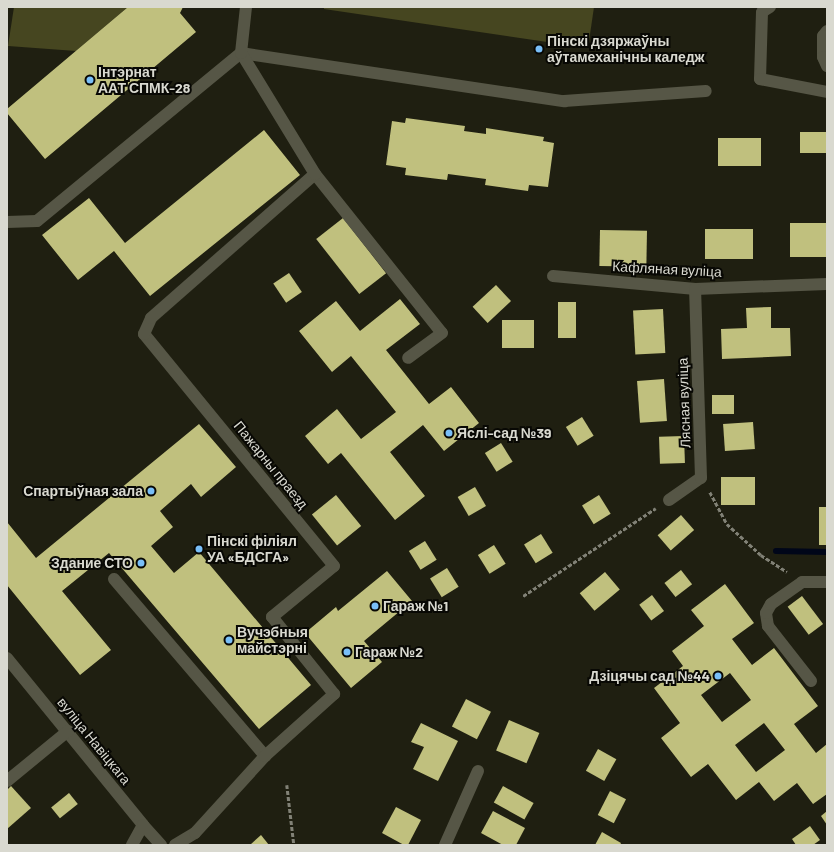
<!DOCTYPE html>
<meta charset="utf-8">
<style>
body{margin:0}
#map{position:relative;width:834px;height:852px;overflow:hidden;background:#1f1f11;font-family:Barlow,sans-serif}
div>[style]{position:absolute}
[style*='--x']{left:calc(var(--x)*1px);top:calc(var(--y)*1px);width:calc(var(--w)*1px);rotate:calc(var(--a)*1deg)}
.green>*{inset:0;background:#464620}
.stream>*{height:6px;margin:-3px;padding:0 3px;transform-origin:3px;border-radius:3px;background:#000619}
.building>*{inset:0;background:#c0c07e;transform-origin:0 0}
.path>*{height:2.5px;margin-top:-1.25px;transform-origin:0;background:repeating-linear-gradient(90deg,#818176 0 4px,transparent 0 6px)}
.minor>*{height:12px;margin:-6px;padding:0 6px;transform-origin:6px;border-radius:6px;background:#565646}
.dots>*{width:11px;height:11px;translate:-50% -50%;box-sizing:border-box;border:2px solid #080804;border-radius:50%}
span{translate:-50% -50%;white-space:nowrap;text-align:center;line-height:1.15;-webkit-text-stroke:4px #080804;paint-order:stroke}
.poi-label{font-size:14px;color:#d9d9d0;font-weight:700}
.left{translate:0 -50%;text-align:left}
.right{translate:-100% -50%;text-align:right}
.street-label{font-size:14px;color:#d9d9d0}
.frame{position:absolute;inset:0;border:8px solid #d9d9d0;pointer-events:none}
</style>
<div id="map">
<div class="green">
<div style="clip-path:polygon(14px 7px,128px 7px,76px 51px,8px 46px)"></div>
<div style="clip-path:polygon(324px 7px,594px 7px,588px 48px,324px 9px)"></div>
</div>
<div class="stream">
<div style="--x:776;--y:551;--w:51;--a:1.1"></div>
</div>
<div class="building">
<div style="clip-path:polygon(128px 7px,183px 7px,180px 13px,196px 32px,45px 159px,7px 113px,7px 109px)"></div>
<div style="clip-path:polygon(406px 118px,465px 126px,464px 131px,486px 134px,486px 128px,544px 137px,543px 141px,554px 143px,548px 187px,529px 185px,528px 191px,485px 185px,486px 179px,448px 174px,447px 180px,405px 175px,406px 168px,386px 165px,392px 121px,405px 123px)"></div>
<div style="clip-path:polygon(264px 130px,300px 175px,150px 296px,114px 251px,78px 280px,42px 235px,89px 198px,125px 243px)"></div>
<div style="left:827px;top:132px;width:21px;height:27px;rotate:90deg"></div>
<div style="left:718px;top:138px;width:43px;height:28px"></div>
<div style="left:343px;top:218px;width:70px;height:34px;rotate:52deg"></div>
<div style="left:827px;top:223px;width:34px;height:37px;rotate:90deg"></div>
<div style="left:705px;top:229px;width:48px;height:30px"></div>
<div style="left:600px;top:230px;width:47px;height:36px;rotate:1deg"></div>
<div style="left:289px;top:273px;width:23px;height:19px;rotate:56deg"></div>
<div style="left:496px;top:285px;width:22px;height:32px;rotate:47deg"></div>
<div style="clip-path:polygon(400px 299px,420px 324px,386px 350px,429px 404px,451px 387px,479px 423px,444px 451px,423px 425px,390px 452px,425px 496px,395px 520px,341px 453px,328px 464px,305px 436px,337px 409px,361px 439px,396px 412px,351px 356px,332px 372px,299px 331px,336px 301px,360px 331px)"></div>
<div style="left:558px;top:302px;width:18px;height:36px"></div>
<div style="clip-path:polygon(771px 307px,771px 328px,790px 328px,791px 356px,722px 359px,721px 329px,747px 328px,746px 308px)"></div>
<div style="left:663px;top:309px;width:44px;height:30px;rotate:87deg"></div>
<div style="left:502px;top:320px;width:32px;height:28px"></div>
<div style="left:664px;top:379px;width:42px;height:27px;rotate:86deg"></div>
<div style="left:712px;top:395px;width:22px;height:19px"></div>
<div style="left:582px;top:417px;width:22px;height:19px;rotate:58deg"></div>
<div style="left:753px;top:422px;width:27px;height:30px;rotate:86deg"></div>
<div style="clip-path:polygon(199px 424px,236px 467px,201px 497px,191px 484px,160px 511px,173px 527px,151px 546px,174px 573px,199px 552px,311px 685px,259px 729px,109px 553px,62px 591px,111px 650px,80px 675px,7px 585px,7px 522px,36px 558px)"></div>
<div style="left:684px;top:436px;width:27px;height:25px;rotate:88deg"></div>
<div style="left:501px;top:443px;width:22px;height:19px;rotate:58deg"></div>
<div style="left:721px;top:477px;width:34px;height:28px"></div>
<div style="left:475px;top:487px;width:22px;height:20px;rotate:60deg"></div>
<div style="left:336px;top:495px;width:40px;height:31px;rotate:51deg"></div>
<div style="left:599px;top:495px;width:22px;height:20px;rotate:58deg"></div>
<div style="left:819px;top:507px;width:8px;height:38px"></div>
<div style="left:681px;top:515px;width:20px;height:31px;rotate:49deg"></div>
<div style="left:541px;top:534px;width:22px;height:20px;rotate:58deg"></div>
<div style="left:425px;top:541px;width:22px;height:19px;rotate:58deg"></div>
<div style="left:494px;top:545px;width:22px;height:19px;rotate:58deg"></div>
<div style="left:447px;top:568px;width:22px;height:20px;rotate:58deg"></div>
<div style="left:681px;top:570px;width:18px;height:21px;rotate:52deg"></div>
<div style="clip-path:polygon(387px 571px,412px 601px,364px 641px,382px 662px,351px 688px,305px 633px,336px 607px,338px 611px)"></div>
<div style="left:605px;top:572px;width:23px;height:33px;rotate:50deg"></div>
<div style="clip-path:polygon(evenodd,725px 584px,754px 623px,732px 639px,752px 665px,774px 648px,818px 706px,794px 724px,816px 753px,827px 744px,827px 794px,813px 804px,797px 783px,774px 801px,759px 782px,736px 800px,708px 764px,691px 777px,661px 738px,680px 723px,654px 688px,683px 666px,672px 651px,704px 626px,691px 610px,725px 584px,730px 673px,751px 700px,722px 722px,701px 695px,730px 673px,725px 584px,764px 723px,785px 750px,756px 772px,735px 745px,764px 723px)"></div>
<div style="left:652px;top:595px;width:20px;height:16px;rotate:53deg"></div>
<div style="left:802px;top:596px;width:35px;height:18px;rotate:53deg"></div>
<div style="left:466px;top:699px;width:28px;height:31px;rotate:27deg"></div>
<div style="left:509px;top:720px;width:33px;height:33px;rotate:23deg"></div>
<div style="clip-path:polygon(421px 723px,458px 741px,438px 781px,413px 769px,424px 747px,411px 742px)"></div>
<div style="left:598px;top:749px;width:21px;height:25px;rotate:29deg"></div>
<div style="clip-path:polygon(11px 786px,31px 808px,7px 829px,7px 790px)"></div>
<div style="left:503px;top:786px;width:35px;height:19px;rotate:29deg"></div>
<div style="left:610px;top:791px;width:18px;height:27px;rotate:27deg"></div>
<div style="left:69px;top:793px;width:14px;height:23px;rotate:51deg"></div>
<div style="clip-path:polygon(396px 807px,421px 820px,408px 845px,404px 845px,382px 833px)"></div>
<div style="clip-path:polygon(493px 811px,525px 828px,516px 845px,503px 845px,481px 833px)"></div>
<div style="clip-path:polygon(827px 811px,827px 825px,821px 816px)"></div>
<div style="clip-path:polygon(810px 826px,820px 840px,813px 845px,796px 845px,792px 839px)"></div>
<div style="clip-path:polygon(602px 832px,621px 843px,620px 845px,595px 845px)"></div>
<div style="clip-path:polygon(261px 835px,269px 845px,250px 845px)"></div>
</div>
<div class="path">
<div style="--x:710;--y:492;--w:36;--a:62"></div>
<div style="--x:727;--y:524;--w:46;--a:42.4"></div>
<div style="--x:761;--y:555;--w:31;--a:33"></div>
<div style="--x:523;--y:596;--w:159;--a:-33.5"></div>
<div style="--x:287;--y:785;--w:60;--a:83.3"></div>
</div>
<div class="minor">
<div style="--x:770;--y:7;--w:9;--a:148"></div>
<div style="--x:762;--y:12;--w:67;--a:91.7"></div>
<div style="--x:760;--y:79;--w:68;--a:11"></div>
<div style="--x:827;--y:31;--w:6;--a:129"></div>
<div style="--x:823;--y:36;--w:21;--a:90"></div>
<div style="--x:823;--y:57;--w:10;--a:66"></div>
<div style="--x:315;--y:174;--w:203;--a:51.4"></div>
<div style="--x:442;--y:333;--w:42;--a:143.7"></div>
<div style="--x:7;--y:222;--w:30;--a:-2"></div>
<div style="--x:37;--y:221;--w:264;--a:-39.5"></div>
<div style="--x:241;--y:53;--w:327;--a:8.5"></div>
<div style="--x:564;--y:101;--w:142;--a:-4"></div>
<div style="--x:553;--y:276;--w:143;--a:5.2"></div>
<div style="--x:695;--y:289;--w:132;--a:-2.2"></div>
<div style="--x:669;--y:500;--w:39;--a:-35"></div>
<div style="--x:701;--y:478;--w:189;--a:-91.8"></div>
<div style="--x:114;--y:579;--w:233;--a:49.5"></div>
<div style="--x:7;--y:658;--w:215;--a:50.8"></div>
<div style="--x:143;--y:825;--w:23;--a:119"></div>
<div style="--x:811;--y:681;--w:70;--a:-128"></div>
<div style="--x:768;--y:626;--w:13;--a:-99"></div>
<div style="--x:766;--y:613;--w:10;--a:-61"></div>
<div style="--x:771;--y:604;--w:38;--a:-35"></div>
<div style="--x:802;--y:582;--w:25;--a:0"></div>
<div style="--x:7;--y:781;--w:79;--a:-39.3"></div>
<div style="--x:143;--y:825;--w:27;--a:48"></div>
<div style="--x:175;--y:845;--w:23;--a:-31"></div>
<div style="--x:195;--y:833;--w:104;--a:-47.7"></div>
<div style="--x:265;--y:756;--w:93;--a:-41.9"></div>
<div style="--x:334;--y:694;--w:99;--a:-128.8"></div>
<div style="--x:272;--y:617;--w:80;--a:-39.4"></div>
<div style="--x:334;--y:566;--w:300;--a:-129.3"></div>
<div style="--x:144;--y:334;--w:17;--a:-66"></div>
<div style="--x:151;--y:318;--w:218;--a:-41.3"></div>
<div style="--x:315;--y:174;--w:142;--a:-121.4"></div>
<div style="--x:241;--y:53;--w:46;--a:-83.8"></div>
<div style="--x:445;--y:845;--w:81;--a:-66"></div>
</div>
<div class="dots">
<div style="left:539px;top:49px;background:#79bff8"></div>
<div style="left:90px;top:80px;background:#79bff8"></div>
<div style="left:449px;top:433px;background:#79bff8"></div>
<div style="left:151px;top:491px;background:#79bff8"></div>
<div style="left:199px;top:549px;background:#79bff8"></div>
<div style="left:141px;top:563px;background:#79bff8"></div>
<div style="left:375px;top:606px;background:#79bff8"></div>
<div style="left:229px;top:640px;background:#79bff8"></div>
<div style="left:347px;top:652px;background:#79bff8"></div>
<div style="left:718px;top:676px;background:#79bff8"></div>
</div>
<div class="poi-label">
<span class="left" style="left:547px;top:49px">Пінскі дзяржаўны<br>аўтамеханічны каледж</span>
<span class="left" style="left:98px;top:80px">Інтэрнат<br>ААТ СПМК-28</span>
<span class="left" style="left:457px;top:433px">Яслі-сад №39</span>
<span class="right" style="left:143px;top:491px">Спартыўная зала</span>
<span class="left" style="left:207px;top:549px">Пінскі філіял<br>УА «БДСГА»</span>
<span class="right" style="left:133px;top:563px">Здание СТО</span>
<span class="left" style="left:383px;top:606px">Гараж №1</span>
<span class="left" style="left:237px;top:640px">Вучэбныя<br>майстэрні</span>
<span class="left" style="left:355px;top:652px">Гараж №2</span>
<span class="right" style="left:710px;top:676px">Дзіцячы сад №44</span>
</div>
<div class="street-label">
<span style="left:667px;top:269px;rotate:3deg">Кафляная вуліца</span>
<span style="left:684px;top:403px;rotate:-92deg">Лясная вуліца</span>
<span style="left:271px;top:465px;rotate:51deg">Пажарны праезд</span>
<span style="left:94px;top:741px;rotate:51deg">вуліца Навіцкага</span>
</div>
<div class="frame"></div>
</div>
